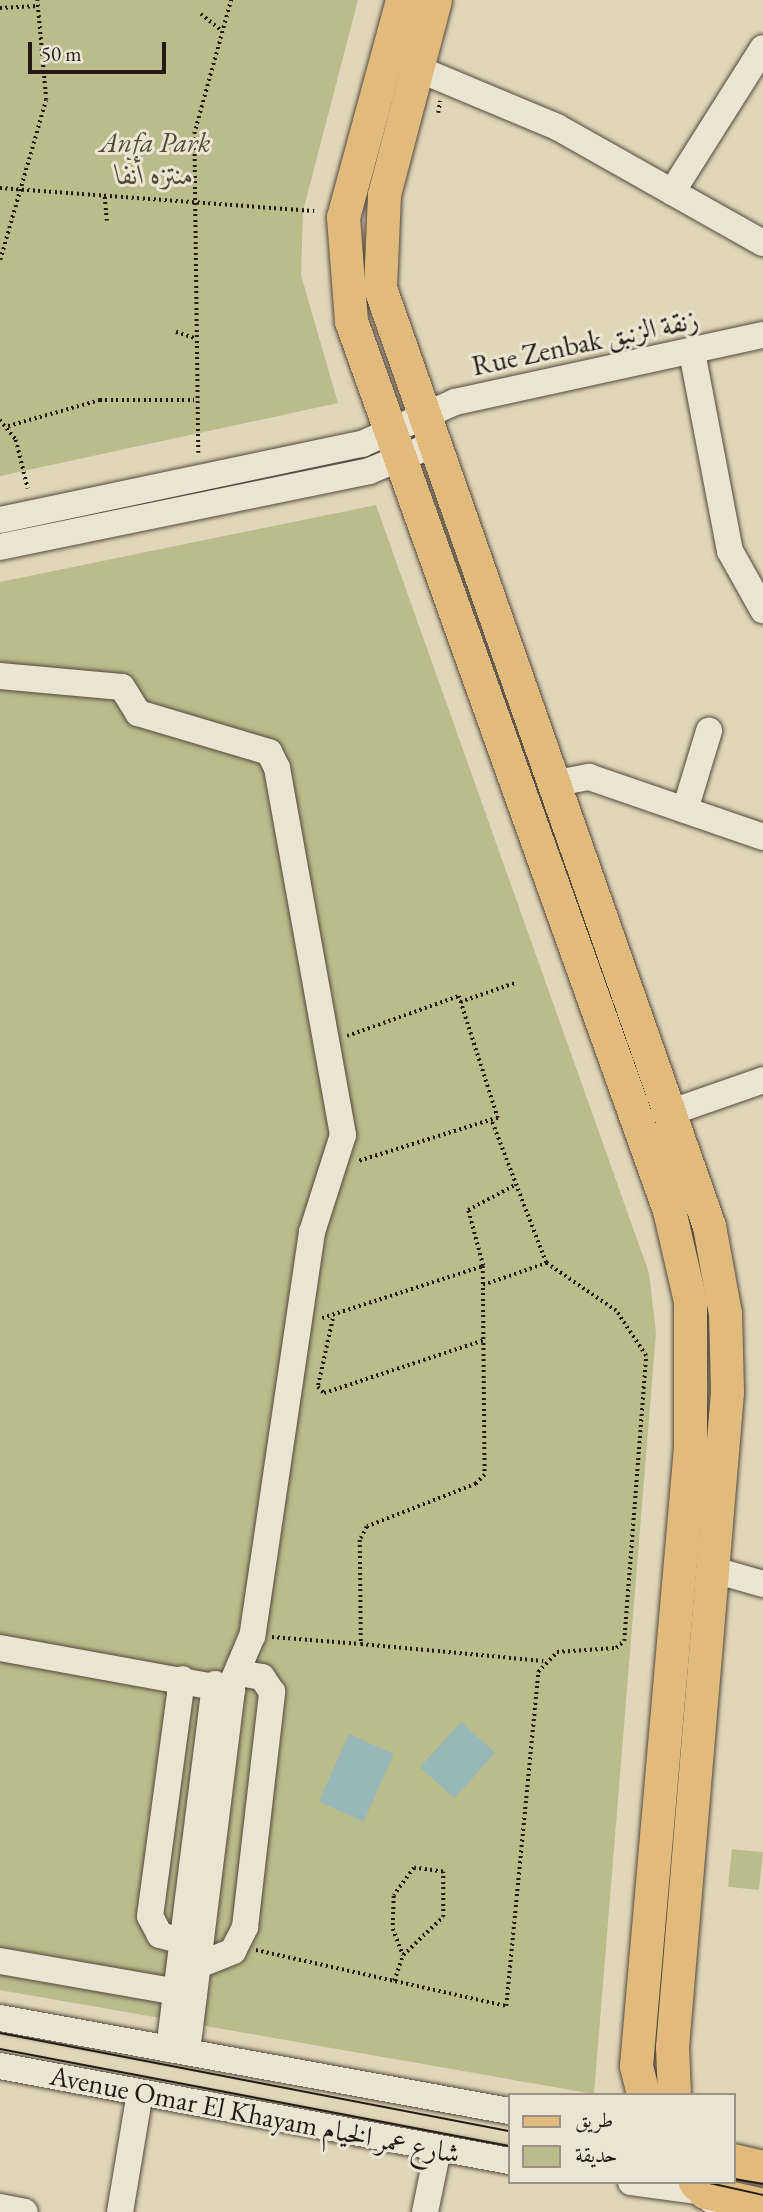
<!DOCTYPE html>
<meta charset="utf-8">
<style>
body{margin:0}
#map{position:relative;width:763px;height:2212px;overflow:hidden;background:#e1d6b9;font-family:"EB Garamond",Amiri,serif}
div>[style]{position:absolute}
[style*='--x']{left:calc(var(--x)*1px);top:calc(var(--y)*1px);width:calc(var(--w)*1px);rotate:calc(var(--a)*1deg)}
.green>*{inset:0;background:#b9bc8b;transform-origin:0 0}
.water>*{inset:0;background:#97b7b8;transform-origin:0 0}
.path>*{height:3.5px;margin-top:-1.75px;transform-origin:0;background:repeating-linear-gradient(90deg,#251a15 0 2px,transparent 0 5.5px)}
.roads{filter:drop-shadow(0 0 2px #54493e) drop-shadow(0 0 2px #54493e)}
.minor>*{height:26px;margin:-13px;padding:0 13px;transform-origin:13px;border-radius:13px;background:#ece4d2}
.major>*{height:33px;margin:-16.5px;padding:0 16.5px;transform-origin:16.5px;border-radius:16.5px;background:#e0bb7c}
.tram>*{height:2px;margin:-1px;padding:0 1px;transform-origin:1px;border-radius:1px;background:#251a15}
span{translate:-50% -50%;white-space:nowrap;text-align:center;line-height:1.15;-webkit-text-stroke:6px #ece4d2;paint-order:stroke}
.park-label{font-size:28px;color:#514b38;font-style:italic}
.street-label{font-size:28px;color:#251a15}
.legend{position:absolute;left:508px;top:2093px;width:228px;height:91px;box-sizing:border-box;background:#ece4d2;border:2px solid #9c9386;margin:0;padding:9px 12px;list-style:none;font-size:21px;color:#251a15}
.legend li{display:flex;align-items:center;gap:14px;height:35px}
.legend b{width:35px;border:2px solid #9c9386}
.scale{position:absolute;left:28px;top:42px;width:138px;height:32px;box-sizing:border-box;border:4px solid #251a15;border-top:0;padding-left:9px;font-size:21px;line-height:24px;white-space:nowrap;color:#251a15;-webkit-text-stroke:5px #ece4d2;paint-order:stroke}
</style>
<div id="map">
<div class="green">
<div style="clip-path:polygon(0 0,358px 0,303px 211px,301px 275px,338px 403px,0 476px)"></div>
<div style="clip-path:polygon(376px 505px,649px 1273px,656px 1333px,594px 2094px,0 1990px,0 582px)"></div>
<div style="left:732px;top:1849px;width:31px;height:38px;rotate:6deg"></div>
</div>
<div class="water">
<div style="left:461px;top:1722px;width:46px;height:61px;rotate:42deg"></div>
<div style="left:349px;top:1734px;width:49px;height:74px;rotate:24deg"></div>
</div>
<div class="path">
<div style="--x:0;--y:8;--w:38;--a:-3"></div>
<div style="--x:201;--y:14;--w:26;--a:39"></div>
<div style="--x:438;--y:113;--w:12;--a:-81"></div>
<div style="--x:0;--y:188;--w:315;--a:4.2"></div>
<div style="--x:105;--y:197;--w:24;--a:85"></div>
<div style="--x:0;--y:260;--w:166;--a:-74"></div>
<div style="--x:46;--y:100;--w:100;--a:-95.1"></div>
<div style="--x:176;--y:332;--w:19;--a:18"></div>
<div style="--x:0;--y:420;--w:26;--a:51"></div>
<div style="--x:16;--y:440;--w:50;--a:76.2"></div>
<div style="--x:8;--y:426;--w:96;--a:-15.8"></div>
<div style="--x:100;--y:400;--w:94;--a:0"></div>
<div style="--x:198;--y:453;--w:319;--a:-90.7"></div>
<div style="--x:194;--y:134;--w:139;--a:-74.6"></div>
<div style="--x:460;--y:1002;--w:58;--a:-19.1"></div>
<div style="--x:347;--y:1036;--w:119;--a:-19.7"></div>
<div style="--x:459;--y:996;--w:128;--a:72.3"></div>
<div style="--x:498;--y:1118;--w:148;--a:162.7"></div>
<div style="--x:483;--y:1266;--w:209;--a:89.5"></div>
<div style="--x:485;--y:1475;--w:13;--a:135"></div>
<div style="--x:476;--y:1484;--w:117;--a:158.5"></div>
<div style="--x:367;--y:1527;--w:15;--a:118"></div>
<div style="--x:360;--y:1540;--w:104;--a:89.4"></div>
<div style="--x:361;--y:1644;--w:183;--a:5.3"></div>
<div style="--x:483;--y:1285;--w:67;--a:-19.2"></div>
<div style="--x:322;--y:1318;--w:169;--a:-17.9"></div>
<div style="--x:483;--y:1266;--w:58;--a:-105"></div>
<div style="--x:468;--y:1210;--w:53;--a:-28"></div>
<div style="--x:333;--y:1319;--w:70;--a:102.4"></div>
<div style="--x:318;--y:1387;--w:8;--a:45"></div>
<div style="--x:324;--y:1393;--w:169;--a:-18.3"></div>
<div style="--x:272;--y:1637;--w:89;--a:4.5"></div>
<div style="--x:256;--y:1950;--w:256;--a:12.6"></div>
<div style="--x:506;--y:2006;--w:336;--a:-84.5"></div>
<div style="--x:538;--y:1672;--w:28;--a:-46"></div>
<div style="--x:557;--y:1652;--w:59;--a:-3.9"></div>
<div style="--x:616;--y:1648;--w:11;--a:-41"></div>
<div style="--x:624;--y:1641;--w:286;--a:-85.6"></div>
<div style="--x:646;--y:1356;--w:54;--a:-123.7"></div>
<div style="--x:616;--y:1311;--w:85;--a:-145.6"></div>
<div style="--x:546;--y:1263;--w:153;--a:-111"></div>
<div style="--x:394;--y:1981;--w:28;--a:-71"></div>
<div style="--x:403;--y:1955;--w:55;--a:-43.5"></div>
<div style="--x:443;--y:1917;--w:45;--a:-90"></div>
<div style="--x:443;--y:1872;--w:29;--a:-172"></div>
<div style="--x:414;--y:1868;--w:34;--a:126"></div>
<div style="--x:394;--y:1896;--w:33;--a:92"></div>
<div style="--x:393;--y:1929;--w:28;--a:69"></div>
</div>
<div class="roads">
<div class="minor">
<div style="--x:416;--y:68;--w:153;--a:22.7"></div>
<div style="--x:557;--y:127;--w:236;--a:29.4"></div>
<div style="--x:672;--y:192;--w:170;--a:-57.7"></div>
<div style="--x:692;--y:352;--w:203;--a:79.2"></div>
<div style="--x:730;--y:551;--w:68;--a:60.8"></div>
<div style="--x:0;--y:520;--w:370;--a:-11.9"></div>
<div style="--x:362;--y:444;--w:102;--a:-24.3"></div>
<div style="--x:455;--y:402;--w:315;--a:-12.3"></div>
<div style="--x:0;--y:547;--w:377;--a:-11.6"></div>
<div style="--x:369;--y:471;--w:68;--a:-22.4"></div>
<div style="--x:0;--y:676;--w:122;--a:5.2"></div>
<div style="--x:122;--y:687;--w:31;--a:58"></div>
<div style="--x:138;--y:713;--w:137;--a:16.6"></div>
<div style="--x:269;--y:752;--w:18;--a:63"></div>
<div style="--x:277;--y:768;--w:373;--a:79.8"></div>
<div style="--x:343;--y:1135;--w:102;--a:107.7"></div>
<div style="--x:312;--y:1232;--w:408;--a:98.4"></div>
<div style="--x:252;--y:1636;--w:56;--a:112.9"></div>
<div style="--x:552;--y:784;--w:38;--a:-11"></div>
<div style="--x:589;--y:777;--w:184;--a:19"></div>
<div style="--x:685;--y:810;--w:83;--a:-73.1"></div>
<div style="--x:669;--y:1113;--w:100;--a:-19.3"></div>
<div style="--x:711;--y:1569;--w:54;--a:16.1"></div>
<div style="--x:0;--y:1648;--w:236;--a:10.3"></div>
<div style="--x:232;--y:1690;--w:365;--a:97.1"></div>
<div style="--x:182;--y:1941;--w:23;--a:-165"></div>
<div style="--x:160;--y:1935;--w:21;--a:-118"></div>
<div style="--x:150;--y:1916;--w:239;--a:-82.3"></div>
<div style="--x:0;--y:1961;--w:197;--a:9.9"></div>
<div style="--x:199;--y:1965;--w:37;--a:-22"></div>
<div style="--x:233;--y:1951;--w:27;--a:-63"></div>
<div style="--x:245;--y:1927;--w:237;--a:-83.4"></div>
<div style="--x:272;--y:1692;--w:18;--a:-124"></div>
<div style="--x:262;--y:1677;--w:22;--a:-170"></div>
<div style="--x:0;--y:2018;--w:517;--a:10.35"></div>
<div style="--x:169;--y:2049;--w:368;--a:-82.8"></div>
<div style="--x:0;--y:2066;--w:518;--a:10.57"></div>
<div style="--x:631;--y:2182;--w:75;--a:7.7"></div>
<div style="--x:705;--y:2192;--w:10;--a:53"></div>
<div style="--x:0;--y:2207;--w:25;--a:11"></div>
<div style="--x:120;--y:2212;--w:121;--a:-80.5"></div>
<div style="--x:425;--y:2212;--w:64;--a:-78.3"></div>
</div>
<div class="major">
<div style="--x:402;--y:0;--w:225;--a:105.2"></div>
<div style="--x:343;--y:217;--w:104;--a:85.6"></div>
<div style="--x:351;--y:321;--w:944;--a:70.32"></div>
<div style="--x:669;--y:1210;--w:93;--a:77"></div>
<div style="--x:690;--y:1301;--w:146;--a:90"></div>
<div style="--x:690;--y:1447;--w:621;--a:94.99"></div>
<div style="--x:636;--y:2066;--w:30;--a:76"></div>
<div style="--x:435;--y:0;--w:202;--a:104.7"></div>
<div style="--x:384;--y:195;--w:93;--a:92.5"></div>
<div style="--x:380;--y:288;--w:994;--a:70.67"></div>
<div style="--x:709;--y:1226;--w:88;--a:79.6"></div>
<div style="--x:725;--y:1313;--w:79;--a:88.5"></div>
<div style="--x:727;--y:1392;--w:657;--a:94.8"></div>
<div style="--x:672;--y:2047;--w:48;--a:87.6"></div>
<div style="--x:733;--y:2160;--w:31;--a:13"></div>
<div style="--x:695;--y:2182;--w:14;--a:45"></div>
<div style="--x:705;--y:2192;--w:59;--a:12.6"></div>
</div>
</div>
<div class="tram">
<div style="--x:0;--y:2033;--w:518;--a:10.9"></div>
<div style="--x:0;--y:2049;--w:518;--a:10.79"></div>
<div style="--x:733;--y:2179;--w:30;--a:9"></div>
<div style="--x:705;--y:2182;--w:59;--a:12.6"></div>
</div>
<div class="park-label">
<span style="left:155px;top:158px">Anfa Park<br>منتزه أنفا</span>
</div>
<div class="street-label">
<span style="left:585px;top:342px;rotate:-12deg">Rue Zenbak زنقة الزنبق</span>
<span style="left:255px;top:2114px;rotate:11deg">Avenue Omar El Khayam شارع عمر الخيام</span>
</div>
<ul class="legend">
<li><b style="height:9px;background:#e0bb7c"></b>طريق</li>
<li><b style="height:19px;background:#b9bc8b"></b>حديقة</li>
</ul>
<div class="scale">50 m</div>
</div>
